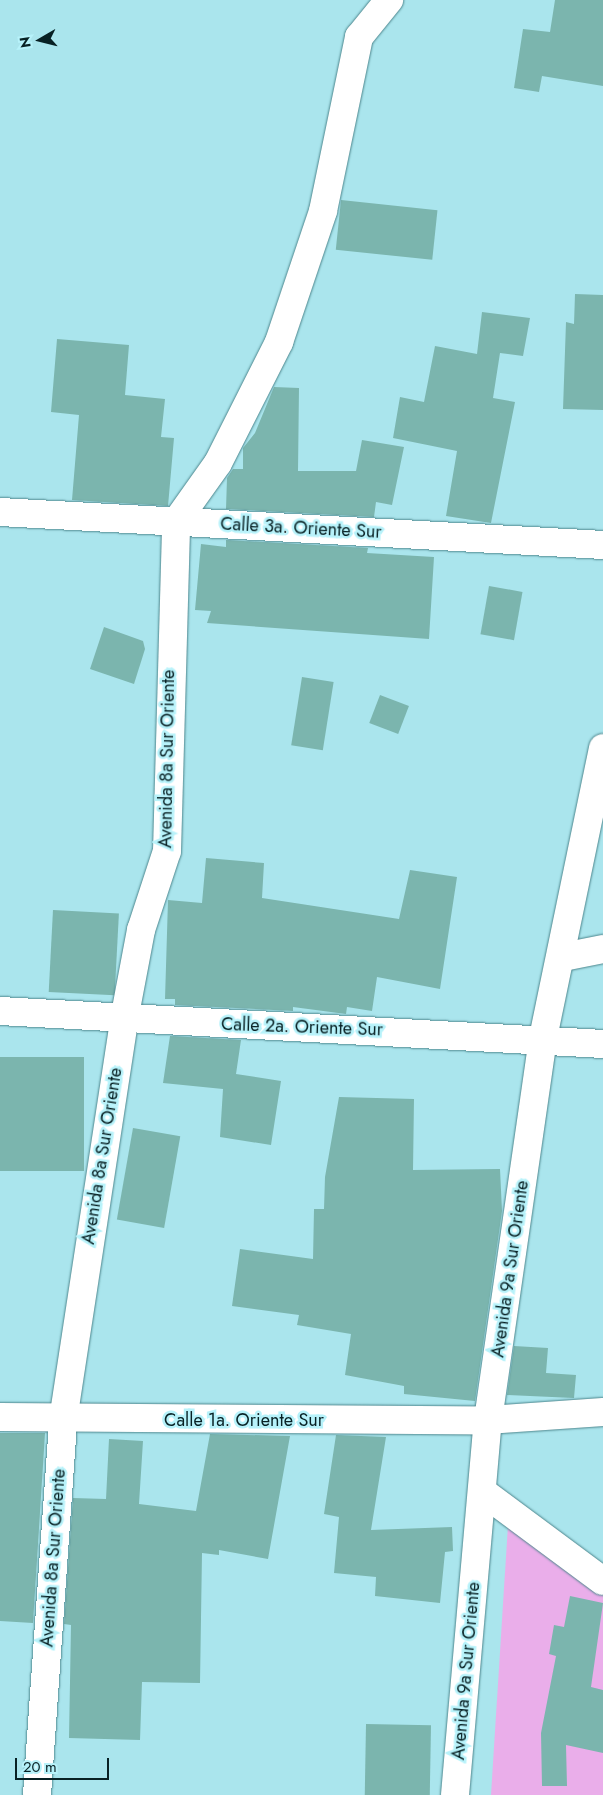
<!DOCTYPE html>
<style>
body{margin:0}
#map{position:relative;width:603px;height:1795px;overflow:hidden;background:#aae5ed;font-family:Jost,sans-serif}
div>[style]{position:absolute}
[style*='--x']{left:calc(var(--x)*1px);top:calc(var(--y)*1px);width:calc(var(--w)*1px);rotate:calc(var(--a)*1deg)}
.green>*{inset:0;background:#eaaeea}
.building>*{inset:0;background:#7bb5ae;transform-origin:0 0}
.roads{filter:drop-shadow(0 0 1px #4d868d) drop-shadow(0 0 1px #4d868d)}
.street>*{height:28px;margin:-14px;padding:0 14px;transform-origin:14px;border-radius:14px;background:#fff}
span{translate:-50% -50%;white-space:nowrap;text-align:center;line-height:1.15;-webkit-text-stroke:5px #b7f2fa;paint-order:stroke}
.street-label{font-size:18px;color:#082124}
.north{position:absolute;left:15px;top:15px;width:50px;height:50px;-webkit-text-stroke:4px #b7f2fa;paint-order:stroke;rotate:262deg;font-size:14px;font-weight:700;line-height:20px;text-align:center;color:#082124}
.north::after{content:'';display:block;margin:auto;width:18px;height:22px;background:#082124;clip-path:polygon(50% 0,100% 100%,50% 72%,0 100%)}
.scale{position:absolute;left:15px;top:1758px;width:94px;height:22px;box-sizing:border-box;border:2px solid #082124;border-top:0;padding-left:6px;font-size:15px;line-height:18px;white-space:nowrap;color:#082124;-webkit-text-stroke:4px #b7f2fa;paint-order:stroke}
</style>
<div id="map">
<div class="green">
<div style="clip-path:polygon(509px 1509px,603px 1572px,603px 1795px,491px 1795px)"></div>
</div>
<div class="building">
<div style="clip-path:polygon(555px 0,603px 0,603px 86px,542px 76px,539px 92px,514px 88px,523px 29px,550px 32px)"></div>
<div style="left:341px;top:200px;width:97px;height:50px;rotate:6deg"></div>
<div style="clip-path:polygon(575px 294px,603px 295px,603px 410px,563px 409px,566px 322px,574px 324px)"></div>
<div style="clip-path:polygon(482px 312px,530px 318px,523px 356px,500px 353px,493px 398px,515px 402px,491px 523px,446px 516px,457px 451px,393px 438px,400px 397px,424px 402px,435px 346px,477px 354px)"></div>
<div style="clip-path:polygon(57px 339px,129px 345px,125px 395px,165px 399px,161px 437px,174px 438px,168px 506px,72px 500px,79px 415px,51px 412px)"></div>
<div style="clip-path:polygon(274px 387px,299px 388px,298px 471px,356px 471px,362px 440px,404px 447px,392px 505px,376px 502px,374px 517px,226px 509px,227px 478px,233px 469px,243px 469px,243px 448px,255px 433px)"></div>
<div style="clip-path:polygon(226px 540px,368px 548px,367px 553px,434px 557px,429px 639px,207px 623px,211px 611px,195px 610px,201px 544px,226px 547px)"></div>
<div style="left:489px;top:586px;width:34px;height:49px;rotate:10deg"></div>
<div style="clip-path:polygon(104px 627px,143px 641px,145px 649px,134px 684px,90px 669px)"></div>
<div style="left:302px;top:677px;width:32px;height:69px;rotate:9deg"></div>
<div style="left:380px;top:695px;width:31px;height:30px;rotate:21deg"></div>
<div style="clip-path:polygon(206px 858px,264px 863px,262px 898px,399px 919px,410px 870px,457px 877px,440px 989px,377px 977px,372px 1011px,347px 1007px,346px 1014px,293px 1007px,293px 1011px,175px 1005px,175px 999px,165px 999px,168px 900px,202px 903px)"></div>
<div style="left:53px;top:910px;width:66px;height:82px;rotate:3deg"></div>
<div style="clip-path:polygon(170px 1036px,241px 1040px,236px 1074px,281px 1081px,271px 1145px,220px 1137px,223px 1089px,163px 1083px)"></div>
<div style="left:0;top:1057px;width:84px;height:114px"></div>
<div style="clip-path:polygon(339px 1097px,414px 1099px,413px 1170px,500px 1169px,502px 1211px,475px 1401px,404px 1394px,404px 1386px,345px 1375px,351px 1334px,297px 1325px,299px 1315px,232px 1306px,240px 1249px,313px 1259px,314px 1209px,324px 1209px,325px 1177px)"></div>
<div style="left:133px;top:1128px;width:48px;height:93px;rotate:10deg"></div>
<div style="clip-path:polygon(514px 1346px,548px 1348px,546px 1373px,576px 1375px,574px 1398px,507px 1395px)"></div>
<div style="clip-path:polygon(0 1433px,45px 1433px,33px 1623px,0 1621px)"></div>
<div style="clip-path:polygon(210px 1434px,290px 1436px,268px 1559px,219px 1550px,219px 1555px,202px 1553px,200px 1683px,142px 1682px,140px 1740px,69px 1738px,71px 1625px,64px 1624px,73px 1498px,106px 1499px,109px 1439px,143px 1441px,139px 1504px,196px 1511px)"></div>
<div style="clip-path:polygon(336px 1435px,386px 1437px,371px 1530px,452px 1527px,453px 1551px,445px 1552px,440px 1603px,375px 1596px,376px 1577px,334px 1573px,339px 1517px,324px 1514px)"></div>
<div style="clip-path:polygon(570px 1596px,603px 1603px,591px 1687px,603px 1690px,603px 1753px,566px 1745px,567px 1786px,542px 1786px,541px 1733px,556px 1656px,549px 1654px,554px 1625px,564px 1627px)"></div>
<div style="left:366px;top:1724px;width:65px;height:71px;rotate:1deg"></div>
</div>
<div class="roads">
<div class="street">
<div style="--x:0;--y:512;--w:604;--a:3.13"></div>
<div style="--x:563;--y:957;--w:41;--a:-11.3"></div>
<div style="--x:0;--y:1011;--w:604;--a:3.13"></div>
<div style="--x:0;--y:1417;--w:488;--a:0.4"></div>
<div style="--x:488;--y:1420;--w:115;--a:-4"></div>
<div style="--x:483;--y:1492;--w:149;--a:36.6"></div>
<div style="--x:37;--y:1795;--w:376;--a:-86"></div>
<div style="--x:63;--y:1420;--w:405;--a:-81.3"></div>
<div style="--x:124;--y:1020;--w:92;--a:-79.3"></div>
<div style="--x:141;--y:930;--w:83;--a:-71.8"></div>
<div style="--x:167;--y:851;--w:329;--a:-88.4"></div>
<div style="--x:176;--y:522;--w:72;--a:-54.6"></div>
<div style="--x:218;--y:463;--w:136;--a:-63.2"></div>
<div style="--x:279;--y:342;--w:138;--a:-71.4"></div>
<div style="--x:323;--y:211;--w:178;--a:-78.3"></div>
<div style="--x:359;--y:37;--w:48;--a:-51"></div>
<div style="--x:455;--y:1795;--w:376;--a:-85"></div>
<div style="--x:488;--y:1420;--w:386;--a:-81.8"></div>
<div style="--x:543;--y:1038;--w:296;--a:-78.3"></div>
</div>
</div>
<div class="street-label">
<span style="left:301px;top:528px;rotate:3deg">Calle 3a. Oriente Sur</span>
<span style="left:167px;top:759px;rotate:-89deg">Avenida 8a Sur Oriente</span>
<span style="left:302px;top:1027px;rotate:2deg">Calle 2a. Oriente Sur</span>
<span style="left:102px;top:1156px;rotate:-81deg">Avenida 8a Sur Oriente</span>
<span style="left:510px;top:1269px;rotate:-82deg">Avenida 9a Sur Oriente</span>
<span style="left:244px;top:1420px">Calle 1a. Oriente Sur</span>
<span style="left:53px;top:1558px;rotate:-86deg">Avenida 8a Sur Oriente</span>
<span style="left:466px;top:1671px;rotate:-85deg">Avenida 9a Sur Oriente</span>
</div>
<div class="north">N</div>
<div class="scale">20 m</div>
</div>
